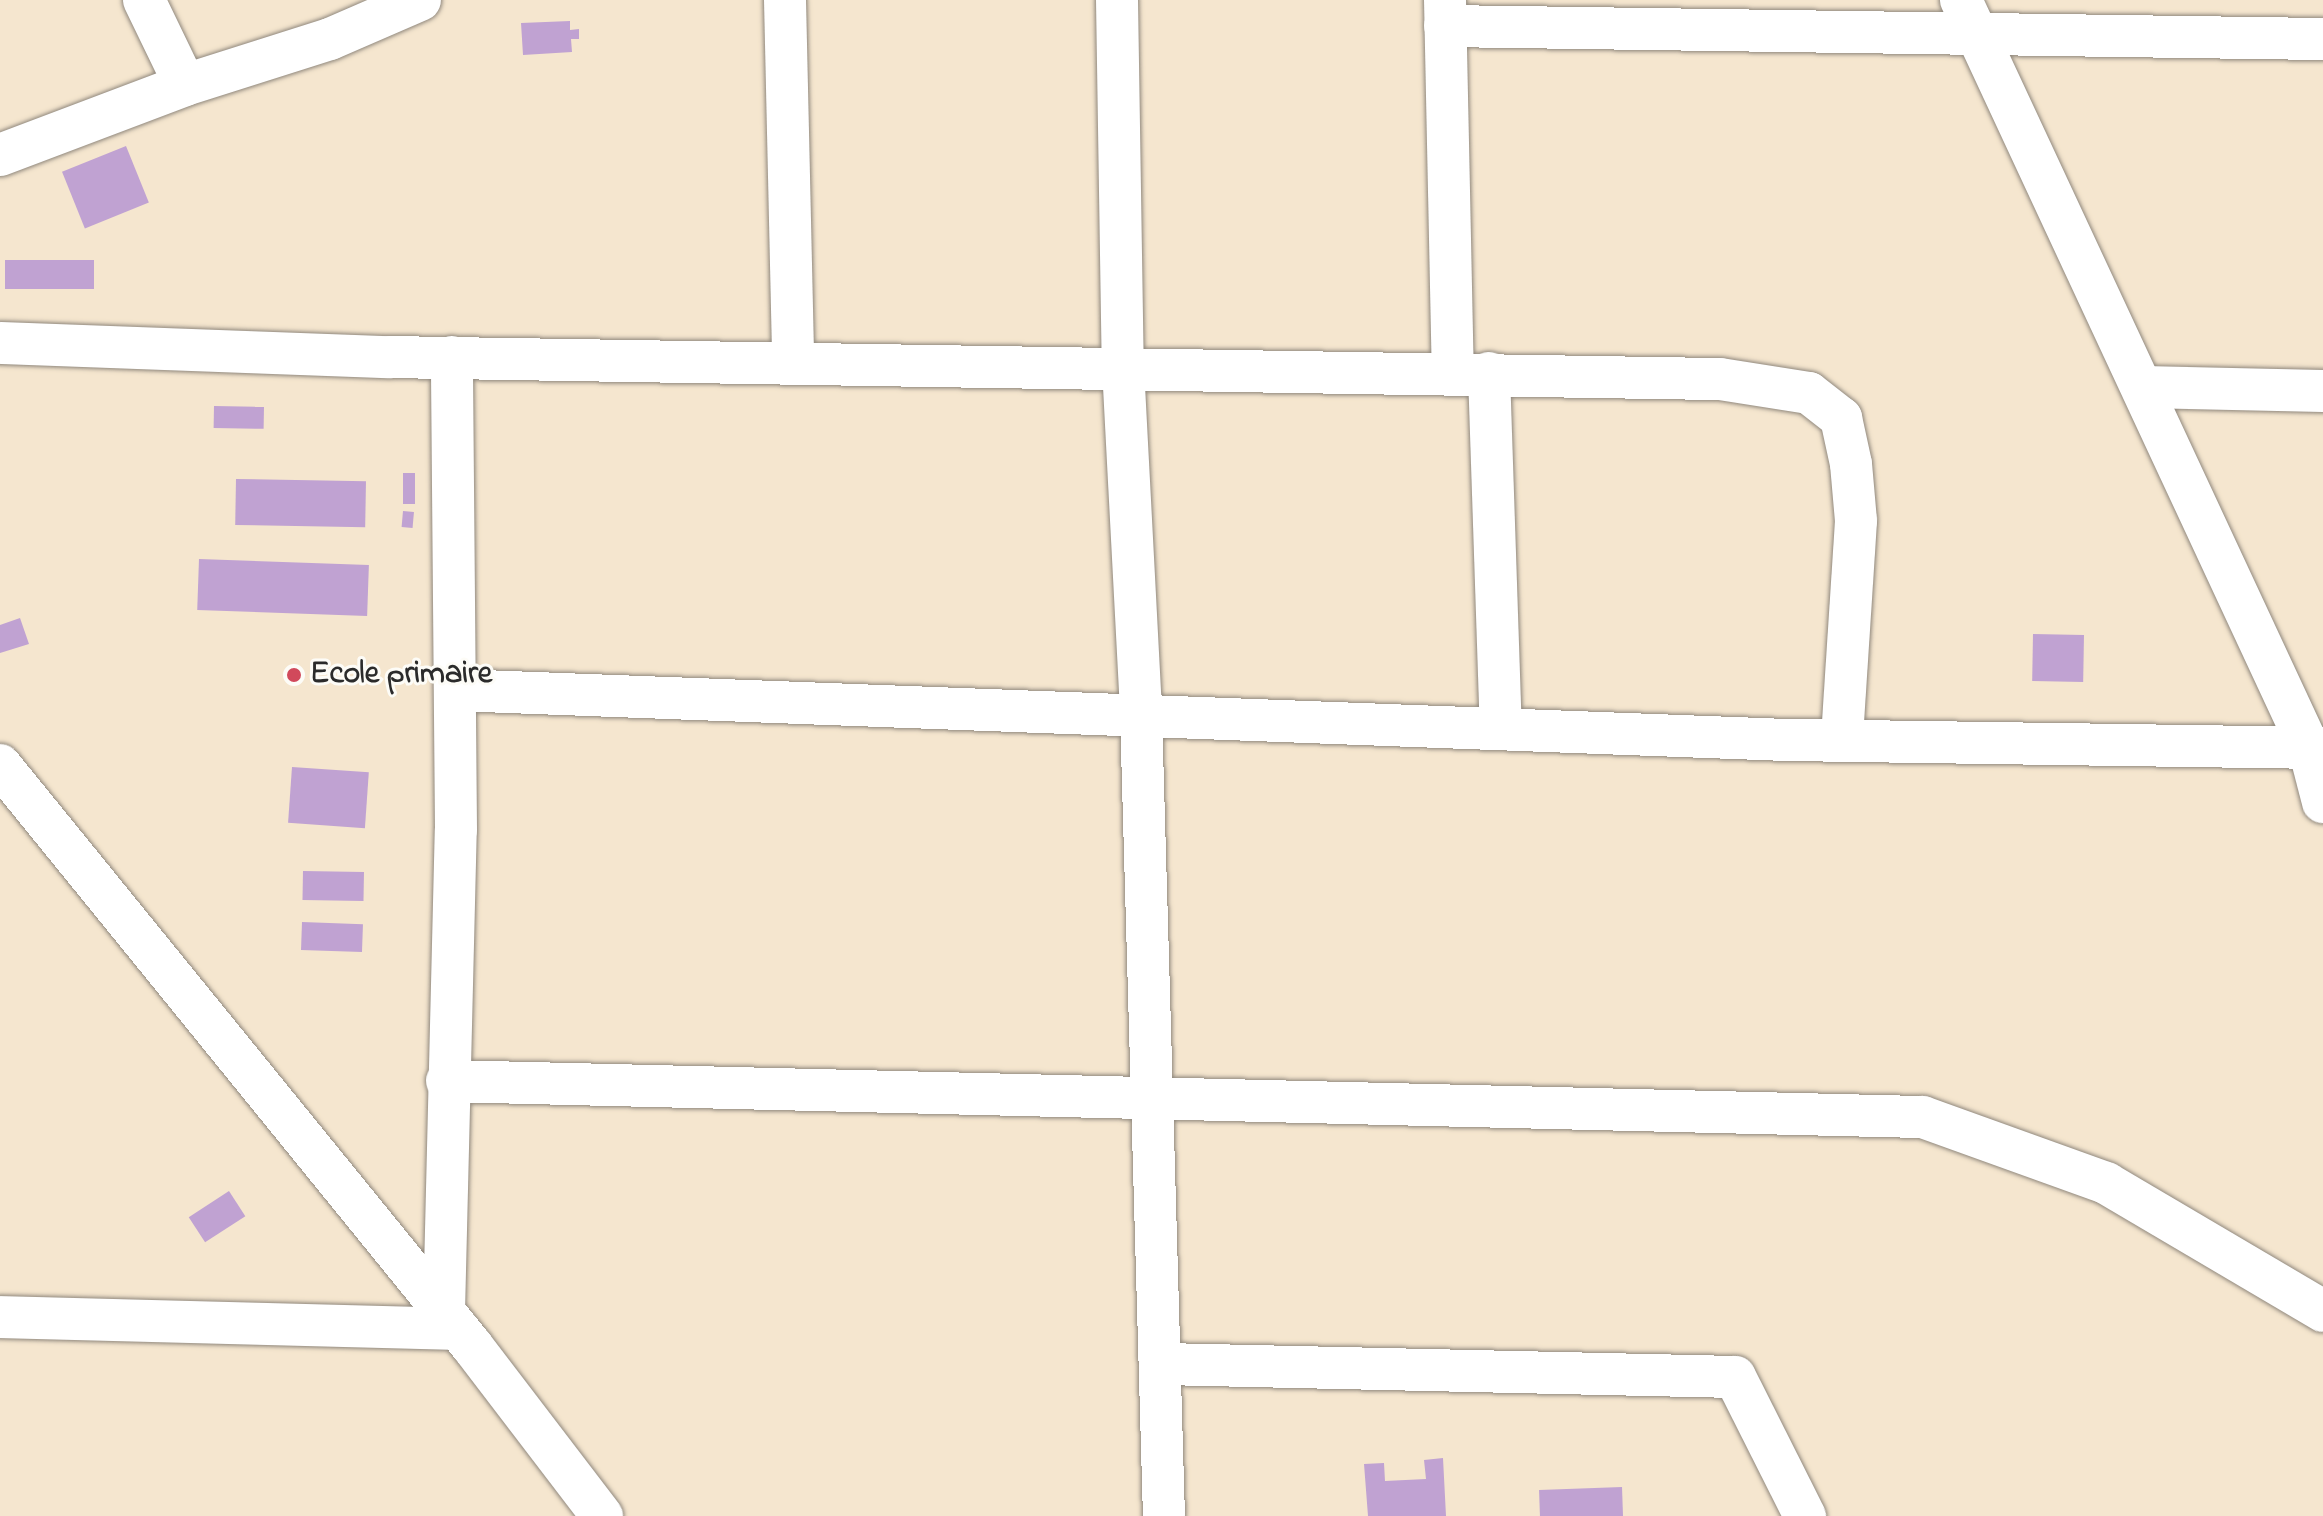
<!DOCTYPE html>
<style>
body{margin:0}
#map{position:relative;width:2323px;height:1516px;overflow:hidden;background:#f5e6cf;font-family:"Indie Flower",sans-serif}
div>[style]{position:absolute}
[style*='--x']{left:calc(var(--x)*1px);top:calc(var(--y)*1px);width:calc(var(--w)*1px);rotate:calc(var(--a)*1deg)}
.building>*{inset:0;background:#c0a2d2;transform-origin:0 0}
.roads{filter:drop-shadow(0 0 2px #90887d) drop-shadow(0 0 2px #90887d)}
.minor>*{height:42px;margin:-21px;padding:0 21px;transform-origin:21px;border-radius:21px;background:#fff}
.dots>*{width:22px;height:22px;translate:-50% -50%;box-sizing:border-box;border:4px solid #fdfcf7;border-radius:50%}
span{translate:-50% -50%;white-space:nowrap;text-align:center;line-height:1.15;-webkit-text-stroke:6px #fdfcf7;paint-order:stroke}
.poi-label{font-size:32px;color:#2b2b2b;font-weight:700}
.left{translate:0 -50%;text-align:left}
</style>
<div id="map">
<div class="building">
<div style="clip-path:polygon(570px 21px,570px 30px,579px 29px,579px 39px,571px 39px,572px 52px,523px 55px,521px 23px)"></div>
<div style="left:126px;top:146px;width:61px;height:69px;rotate:68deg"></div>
<div style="left:5px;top:260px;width:89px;height:29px"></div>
<div style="left:214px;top:406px;width:50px;height:22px;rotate:1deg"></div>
<div style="left:403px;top:473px;width:12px;height:31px"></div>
<div style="left:236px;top:479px;width:130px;height:46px;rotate:1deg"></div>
<div style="left:403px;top:511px;width:11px;height:16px;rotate:5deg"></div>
<div style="left:199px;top:559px;width:170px;height:51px;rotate:2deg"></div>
<div style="clip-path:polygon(20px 618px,29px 644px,0 653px,0 625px)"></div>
<div style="left:2033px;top:634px;width:51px;height:47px;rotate:1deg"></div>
<div style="left:292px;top:767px;width:77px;height:56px;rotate:4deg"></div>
<div style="left:303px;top:871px;width:61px;height:29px;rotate:1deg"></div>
<div style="left:302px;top:922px;width:61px;height:28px;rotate:2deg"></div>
<div style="left:229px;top:1191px;width:30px;height:48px;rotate:57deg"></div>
<div style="clip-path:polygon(1443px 1458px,1446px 1516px,1368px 1516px,1364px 1464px,1384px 1463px,1385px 1481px,1426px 1479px,1424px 1460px)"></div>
<div style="left:1622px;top:1487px;width:29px;height:83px;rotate:88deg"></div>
</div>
<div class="roads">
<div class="minor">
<div style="--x:144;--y:0;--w:94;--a:64.2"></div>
<div style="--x:785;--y:0;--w:362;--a:88.7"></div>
<div style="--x:1117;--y:0;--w:367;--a:89.1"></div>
<div style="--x:1123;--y:367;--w:347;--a:87"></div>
<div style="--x:1141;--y:714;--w:802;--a:88.36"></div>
<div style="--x:1445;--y:0;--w:373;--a:88.8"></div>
<div style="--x:1961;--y:0;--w:825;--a:65.05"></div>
<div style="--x:2309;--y:748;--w:56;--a:75.5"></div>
<div style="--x:1445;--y:26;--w:878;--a:0.85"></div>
<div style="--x:0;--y:155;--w:198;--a:-20.7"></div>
<div style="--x:185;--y:85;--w:152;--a:-17.6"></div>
<div style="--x:330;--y:39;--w:98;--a:-23.4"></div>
<div style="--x:0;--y:343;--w:388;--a:2.1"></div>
<div style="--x:388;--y:357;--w:1332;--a:0.95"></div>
<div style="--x:1720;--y:379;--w:90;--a:8.9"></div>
<div style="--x:1809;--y:393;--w:41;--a:38"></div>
<div style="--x:1841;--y:418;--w:47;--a:77.7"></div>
<div style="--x:1851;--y:464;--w:57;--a:85"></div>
<div style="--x:1856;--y:521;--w:219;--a:93.7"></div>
<div style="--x:1489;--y:373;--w:355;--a:88.1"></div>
<div style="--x:2143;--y:387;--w:180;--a:1.3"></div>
<div style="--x:455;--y:690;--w:1335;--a:2.15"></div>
<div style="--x:1789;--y:740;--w:534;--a:0.86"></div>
<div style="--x:0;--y:765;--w:749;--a:50.91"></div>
<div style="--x:472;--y:1346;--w:214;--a:52.6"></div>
<div style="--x:447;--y:1081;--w:1476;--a:1.4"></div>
<div style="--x:1923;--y:1117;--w:195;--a:19.8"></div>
<div style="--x:2106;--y:1183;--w:252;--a:30.5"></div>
<div style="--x:444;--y:1312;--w:482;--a:-88.6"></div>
<div style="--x:456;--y:830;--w:473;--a:-90.5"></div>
<div style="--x:0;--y:1317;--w:458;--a:1.5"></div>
<div style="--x:1163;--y:1364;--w:572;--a:1.3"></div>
<div style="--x:1735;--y:1377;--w:156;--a:63.3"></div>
</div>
</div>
<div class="dots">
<div style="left:294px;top:675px;background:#d1495b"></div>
</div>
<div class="poi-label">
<span class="left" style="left:310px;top:675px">Ecole primaire</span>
</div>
</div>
